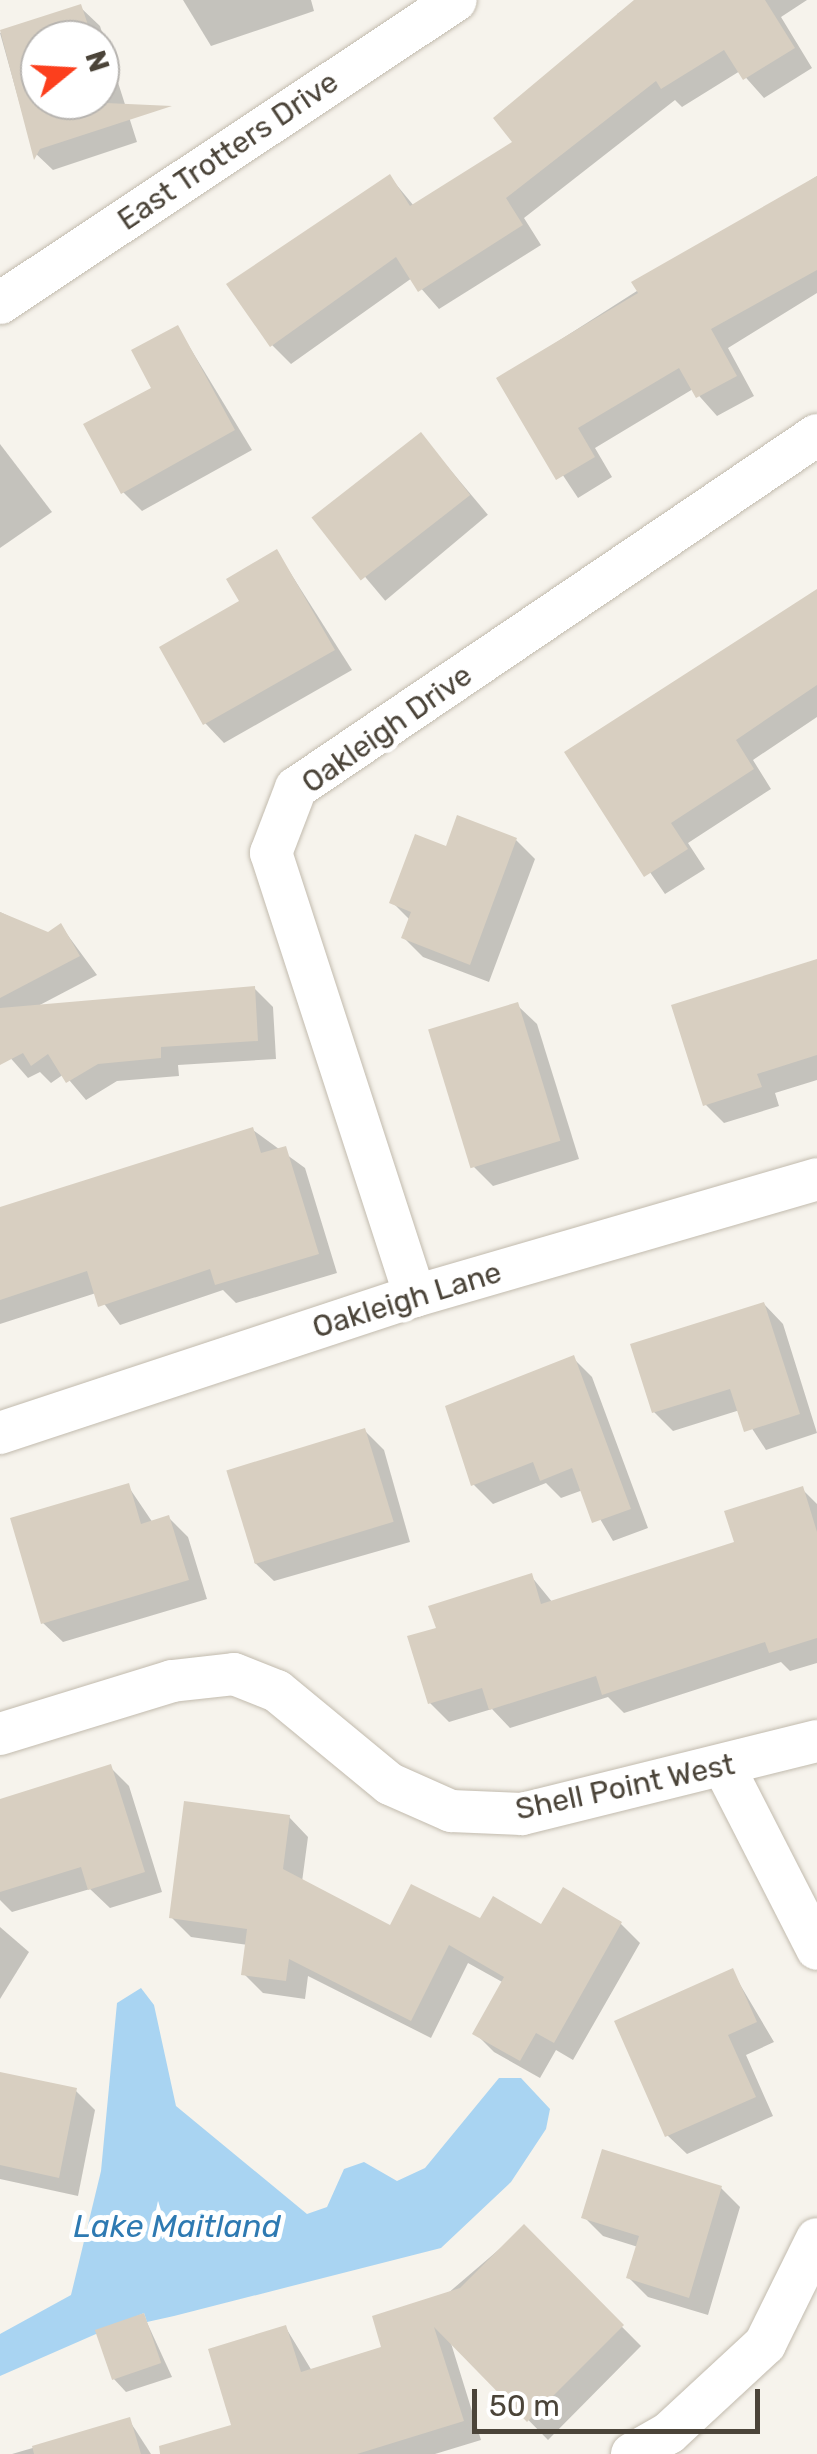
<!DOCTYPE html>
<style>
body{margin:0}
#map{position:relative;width:817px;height:2454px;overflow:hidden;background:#f6f3ec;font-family:Rubik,sans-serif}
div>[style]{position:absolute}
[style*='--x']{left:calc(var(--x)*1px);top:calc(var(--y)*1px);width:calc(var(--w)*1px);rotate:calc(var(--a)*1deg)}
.water>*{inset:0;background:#a9d4f2}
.shadow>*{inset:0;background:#0003;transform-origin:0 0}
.building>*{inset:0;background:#d8cfc1;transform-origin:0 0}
.roads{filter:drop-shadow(0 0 2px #c2bbae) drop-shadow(0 0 2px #c2bbae)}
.minor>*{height:42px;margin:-21px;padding:0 21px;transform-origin:21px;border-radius:21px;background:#fff}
span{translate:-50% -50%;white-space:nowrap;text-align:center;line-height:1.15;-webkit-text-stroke:10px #fff;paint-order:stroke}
.street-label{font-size:30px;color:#4b4439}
.water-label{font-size:32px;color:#2e7ab2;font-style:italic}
.north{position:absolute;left:20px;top:20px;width:100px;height:100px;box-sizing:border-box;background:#fff;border:2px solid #b7b4b0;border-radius:50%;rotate:72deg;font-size:28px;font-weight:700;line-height:40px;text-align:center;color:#4b4439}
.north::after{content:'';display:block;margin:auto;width:35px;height:45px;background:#fc3f1d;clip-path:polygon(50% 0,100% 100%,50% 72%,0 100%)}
.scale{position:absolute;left:472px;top:2389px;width:288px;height:45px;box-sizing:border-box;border:5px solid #4b4439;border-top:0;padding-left:12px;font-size:30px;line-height:35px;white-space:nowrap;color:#4b4439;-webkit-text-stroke:8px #fff;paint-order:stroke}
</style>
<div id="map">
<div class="water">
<div style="clip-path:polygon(141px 1988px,154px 2005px,176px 2106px,307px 2214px,327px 2207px,344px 2169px,364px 2162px,397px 2181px,425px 2168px,499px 2078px,521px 2078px,550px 2109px,546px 2129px,511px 2182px,441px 2248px,174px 2316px,147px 2322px,144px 2313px,0 2376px,0 2334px,71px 2295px,101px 2171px,117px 2003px)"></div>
</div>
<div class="shadow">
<div style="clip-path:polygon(183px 0,311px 0,314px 11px,211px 46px)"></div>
<div style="clip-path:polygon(638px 0,807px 0,781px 17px,812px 68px,764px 98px,740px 71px,682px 107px,675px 100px,524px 218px,541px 245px,439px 309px,412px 278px,291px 364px,272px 345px,390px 177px,414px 206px,515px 142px,621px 21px,617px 14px)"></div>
<div style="clip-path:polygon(evenodd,80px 7px,100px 26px,137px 142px,53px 170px,33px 151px,0 33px,80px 7px,40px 40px,100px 40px,100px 100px,40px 100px,40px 40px)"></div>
<div style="clip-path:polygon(817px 176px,817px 293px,728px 348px,754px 396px,717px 416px,693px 389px,595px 448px,612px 477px,578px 498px,499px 379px)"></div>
<div style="clip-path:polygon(178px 328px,252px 450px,142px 511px,123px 492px)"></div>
<div style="left:421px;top:435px;width:104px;height:134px;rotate:50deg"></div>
<div style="clip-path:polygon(0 444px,52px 512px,0 548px)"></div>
<div style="clip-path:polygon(277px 552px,352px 670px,224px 743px,205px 723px,242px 602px)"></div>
<div style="clip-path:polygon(817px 590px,817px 717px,753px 760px,771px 789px,688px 843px,705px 869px,665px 894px,568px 753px)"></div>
<div style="clip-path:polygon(516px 840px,535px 859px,489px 982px,423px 957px,404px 938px,410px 920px,392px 902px,447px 849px)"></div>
<div style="clip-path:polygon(0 912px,48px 935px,61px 926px,97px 975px,36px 1007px,254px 988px,273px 1007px,276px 1059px,178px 1065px,179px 1076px,117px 1081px,86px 1100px,64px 1074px,51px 1083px,40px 1072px,28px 1078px,0 1046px)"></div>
<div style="clip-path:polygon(817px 961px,817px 1080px,775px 1093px,779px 1106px,724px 1123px,705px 1104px)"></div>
<div style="clip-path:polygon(517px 1005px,537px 1024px,579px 1159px,493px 1186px,474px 1167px)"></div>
<div style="clip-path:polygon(253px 1130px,305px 1168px,337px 1273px,236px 1303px,223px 1290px,120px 1325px,96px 1293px,0 1324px,0 1208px)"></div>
<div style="clip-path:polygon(764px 1304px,783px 1324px,817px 1433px,766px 1450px,740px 1410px,673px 1431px,654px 1412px)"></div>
<div style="clip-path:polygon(573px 1358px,592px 1377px,648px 1528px,613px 1541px,583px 1490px,561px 1498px,546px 1483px,493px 1504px,473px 1484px)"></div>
<div style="clip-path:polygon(365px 1431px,384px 1450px,410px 1542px,274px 1581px,254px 1562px)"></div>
<div style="clip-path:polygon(128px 1486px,153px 1523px,169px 1518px,188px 1537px,207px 1599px,63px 1642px,43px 1623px)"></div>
<div style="clip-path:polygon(802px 1489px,817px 1504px,817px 1663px,790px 1671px,781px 1662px,624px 1713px,608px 1697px,510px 1728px,492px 1709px,449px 1722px,430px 1703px,439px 1629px,531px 1576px,553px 1603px,737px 1544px)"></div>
<div style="clip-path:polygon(110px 1767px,129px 1786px,162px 1892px,110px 1908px,90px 1889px,12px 1912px,0 1900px,0 1801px)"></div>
<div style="clip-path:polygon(289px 1817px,308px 1837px,302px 1882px,391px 1929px,621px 1924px,640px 1943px,573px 2060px,556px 2050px,540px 2078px,494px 2052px,475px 2033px,504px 1983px,468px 1963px,431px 2038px,308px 1976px,305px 1999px,263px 1993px,244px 1974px,248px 1945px,191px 1937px,172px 1918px)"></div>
<div style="clip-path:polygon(0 1927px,29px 1952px,0 1999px)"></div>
<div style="clip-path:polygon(732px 1971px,774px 2042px,746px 2055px,773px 2116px,687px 2154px,667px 2135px)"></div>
<div style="clip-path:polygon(0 2075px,76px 2091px,95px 2110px,78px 2196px,0 2179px)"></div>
<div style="clip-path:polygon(721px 2188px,740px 2207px,708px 2315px,648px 2297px,629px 2278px,638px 2247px,603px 2236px,584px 2217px)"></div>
<div style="clip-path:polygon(524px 2228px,641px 2346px,548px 2440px,450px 2340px,481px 2440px,435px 2454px,208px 2454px,234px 2426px,286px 2328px,312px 2371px,384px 2348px)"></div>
<div style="clip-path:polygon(144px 2316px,172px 2377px,126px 2392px,113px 2378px)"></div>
<div style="clip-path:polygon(129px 2420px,151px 2454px,12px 2454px)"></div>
</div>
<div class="building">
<div style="clip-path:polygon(634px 0,765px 0,795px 48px,743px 80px,724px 50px,661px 89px,656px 81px,506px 198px,523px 225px,418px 292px,396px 257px,270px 347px,226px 284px,390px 174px,410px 206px,512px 142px,493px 118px)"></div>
<div style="clip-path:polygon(81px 4px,93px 40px,40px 40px,40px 100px,172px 106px,40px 149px,34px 160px,0 30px)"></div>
<div style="clip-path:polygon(817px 176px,817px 270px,711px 329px,737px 376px,696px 398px,679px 368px,578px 428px,595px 457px,556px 480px,496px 378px,638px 293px,631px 282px)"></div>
<div style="clip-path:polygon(178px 325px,235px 430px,121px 494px,83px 424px,151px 388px,131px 350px)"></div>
<div style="left:421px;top:432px;width:80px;height:139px;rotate:52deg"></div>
<div style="clip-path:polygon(277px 549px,335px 650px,203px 725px,159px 647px,239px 601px,226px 579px)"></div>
<div style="clip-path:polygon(817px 589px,817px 685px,736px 740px,754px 769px,671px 823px,688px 849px,644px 877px,564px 752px)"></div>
<div style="clip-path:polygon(457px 815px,517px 838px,470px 965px,401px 938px,411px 912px,389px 903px,415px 834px,446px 846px)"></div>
<div style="clip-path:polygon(0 912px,48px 932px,61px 923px,80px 956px,0 998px)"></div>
<div style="clip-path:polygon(817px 959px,817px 1055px,757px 1074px,762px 1087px,703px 1106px,671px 1005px)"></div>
<div style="clip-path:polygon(255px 986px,258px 1041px,161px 1047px,161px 1058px,98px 1064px,66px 1083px,48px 1054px,31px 1066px,23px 1053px,0 1065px,0 1008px)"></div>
<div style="left:518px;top:1002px;width:145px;height:94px;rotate:73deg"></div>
<div style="clip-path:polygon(253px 1127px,261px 1153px,286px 1146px,319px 1254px,215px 1285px,210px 1269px,98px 1307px,87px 1271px,0 1300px,0 1207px)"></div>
<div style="clip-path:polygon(764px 1302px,800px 1414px,744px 1432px,730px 1389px,652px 1413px,630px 1344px)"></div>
<div style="clip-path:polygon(574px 1355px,631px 1509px,592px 1523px,572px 1468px,540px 1481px,533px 1462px,471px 1486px,445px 1406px)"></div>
<div style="left:365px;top:1428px;width:98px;height:145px;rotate:73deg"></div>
<div style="clip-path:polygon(129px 1483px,141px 1524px,169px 1515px,189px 1580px,41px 1624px,10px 1518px)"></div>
<div style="clip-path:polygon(803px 1486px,817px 1532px,817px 1638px,769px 1653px,765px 1642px,602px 1695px,596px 1676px,489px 1710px,482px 1688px,428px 1704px,407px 1636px,436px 1628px,428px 1606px,532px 1573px,541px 1604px,734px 1542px,724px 1511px)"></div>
<div style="clip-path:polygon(111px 1764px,145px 1872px,88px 1890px,81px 1867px,0 1892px,0 1799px)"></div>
<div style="clip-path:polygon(184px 1801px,290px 1815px,283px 1869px,390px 1925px,411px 1884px,480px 1918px,493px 1896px,541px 1924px,563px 1887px,622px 1922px,554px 2043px,536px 2033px,520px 2061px,472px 2034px,504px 1977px,449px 1945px,411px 2021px,289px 1959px,286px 1981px,241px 1975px,247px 1929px,169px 1918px)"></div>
<div style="clip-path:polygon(733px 1968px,757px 2022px,728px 2035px,756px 2097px,665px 2137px,614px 2021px)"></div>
<div style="clip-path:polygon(0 2072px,77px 2088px,59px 2178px,0 2165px)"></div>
<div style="clip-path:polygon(602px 2149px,722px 2186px,689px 2298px,626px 2278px,639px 2236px,581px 2218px)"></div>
<div style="clip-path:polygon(524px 2224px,624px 2325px,527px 2422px,434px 2327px,464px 2421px,357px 2454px,160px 2454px,159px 2446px,231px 2425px,208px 2349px,286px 2325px,301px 2372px,381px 2347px,372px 2316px,460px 2288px)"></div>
<div style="left:144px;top:2313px;width:53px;height:52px;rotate:71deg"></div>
<div style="clip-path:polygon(130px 2417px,141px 2454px,34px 2454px,32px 2446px)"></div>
</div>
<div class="roads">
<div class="minor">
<div style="--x:0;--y:303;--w:547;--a:-33.6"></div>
<div style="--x:415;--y:1296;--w:466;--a:-108"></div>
<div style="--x:271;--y:853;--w:70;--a:-69"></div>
<div style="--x:296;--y:788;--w:629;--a:-34.12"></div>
<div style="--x:0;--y:1433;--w:437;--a:-18.3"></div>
<div style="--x:415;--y:1296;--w:419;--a:-16.2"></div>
<div style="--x:0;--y:1734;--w:180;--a:-17.1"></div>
<div style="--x:172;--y:1681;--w:62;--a:-6.4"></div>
<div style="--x:234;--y:1674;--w:46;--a:21.6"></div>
<div style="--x:277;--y:1691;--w:146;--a:39.5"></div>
<div style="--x:390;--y:1784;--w:67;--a:23.9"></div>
<div style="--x:451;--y:1811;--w:71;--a:2.4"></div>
<div style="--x:522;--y:1814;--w:304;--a:-13.9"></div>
<div style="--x:725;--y:1769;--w:202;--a:62.9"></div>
<div style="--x:632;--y:2454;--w:43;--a:-29.6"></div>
<div style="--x:669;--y:2433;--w:131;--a:-42.8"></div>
<div style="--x:765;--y:2344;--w:117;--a:-63.7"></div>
</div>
</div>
<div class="street-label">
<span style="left:228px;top:151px;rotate:-34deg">East Trotters Drive</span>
<span style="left:387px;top:729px;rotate:-35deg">Oakleigh Drive</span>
<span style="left:407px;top:1300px;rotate:-17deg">Oakleigh Lane</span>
<span style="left:625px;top:1787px;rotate:-12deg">Shell Point West</span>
</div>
<div class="water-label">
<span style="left:177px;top:2226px">Lake Maitland</span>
</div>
<div class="north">N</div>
<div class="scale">50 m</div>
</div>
